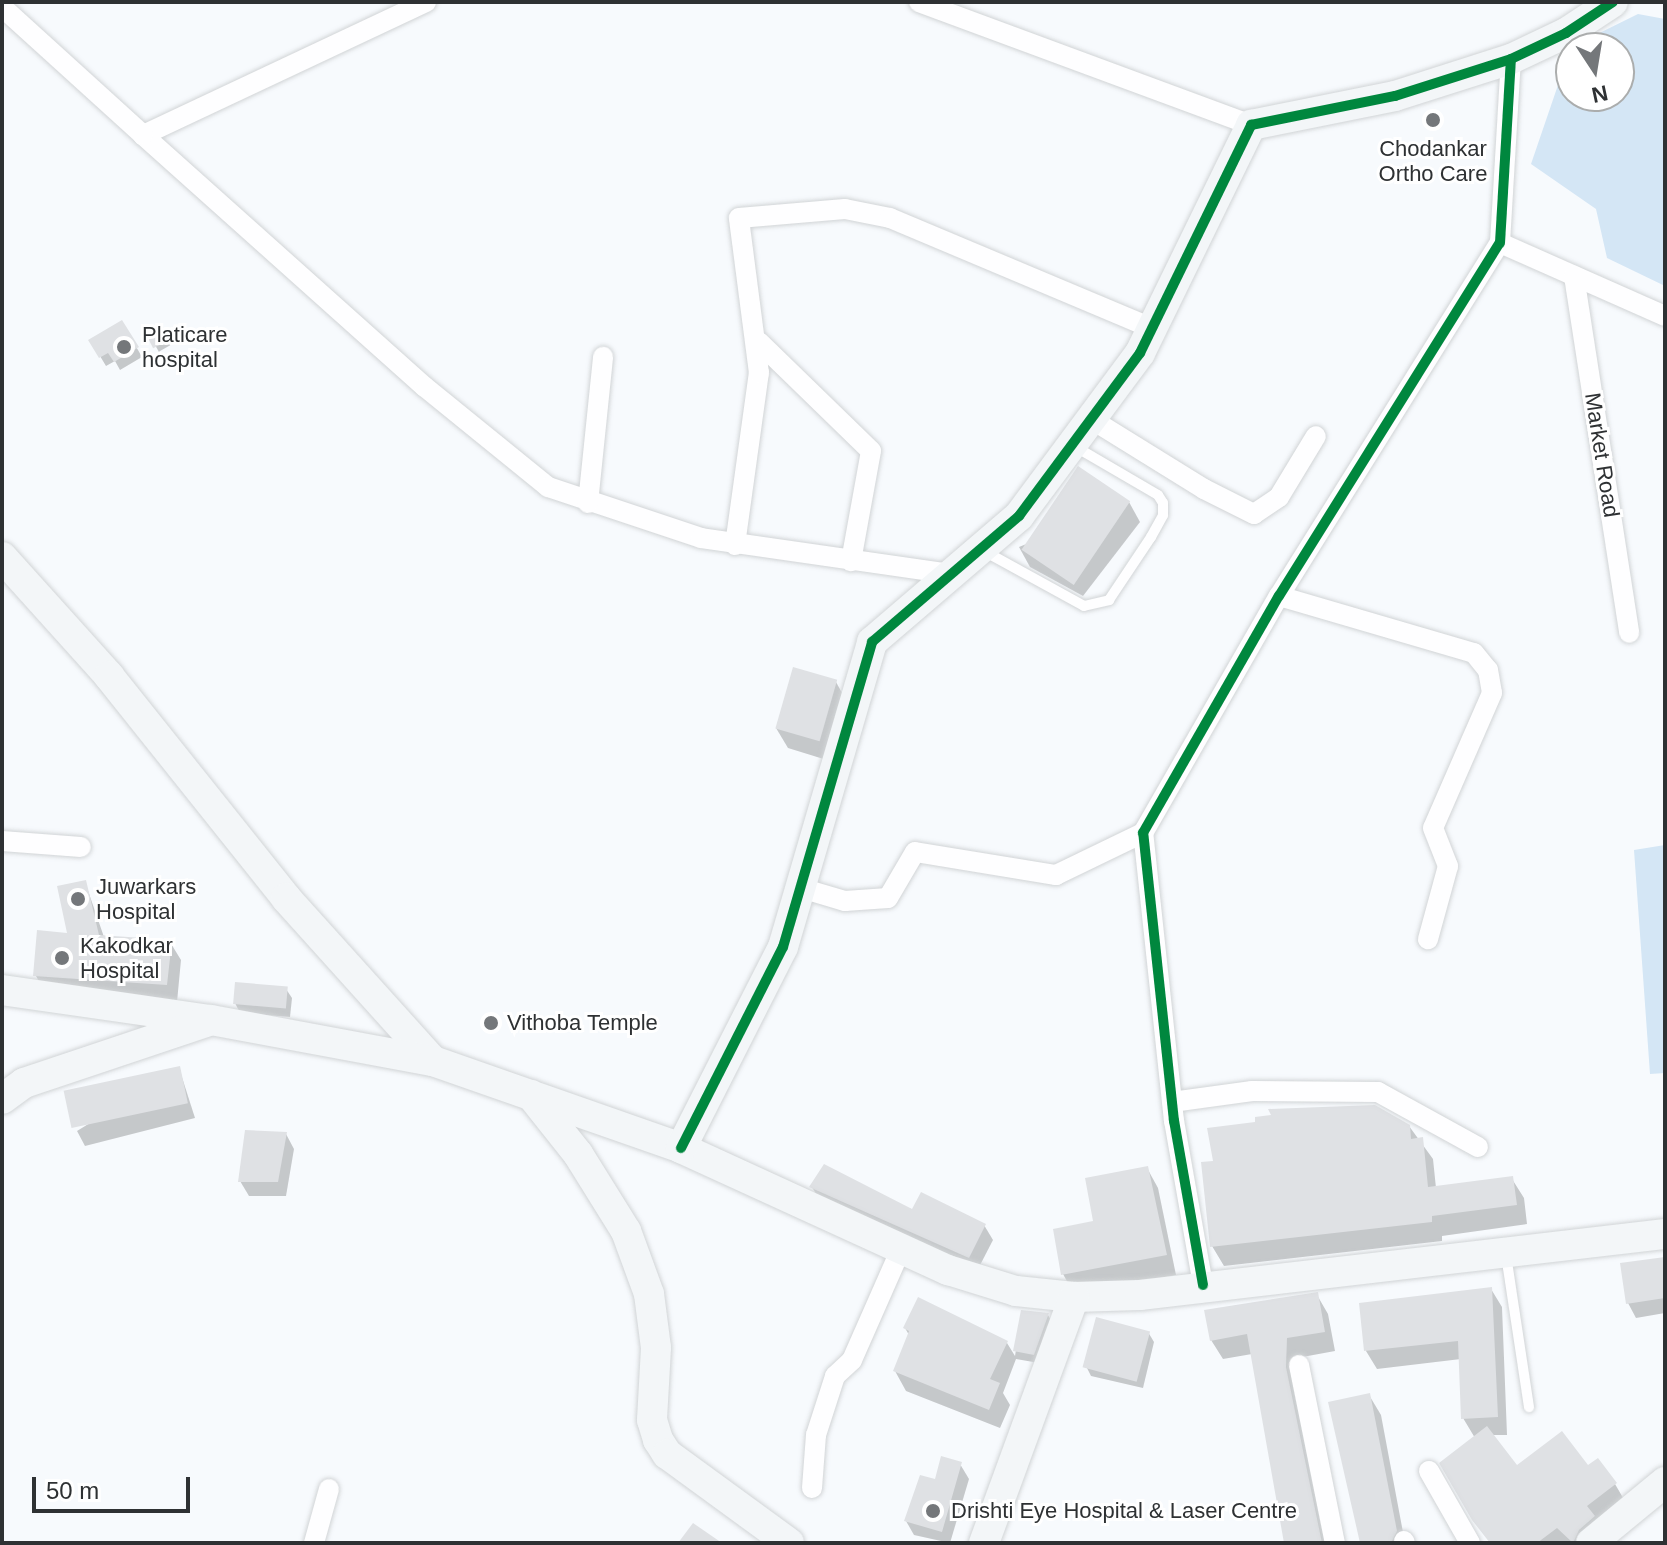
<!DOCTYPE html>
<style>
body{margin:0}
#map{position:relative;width:1667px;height:1545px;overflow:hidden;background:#f7fafd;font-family:Arial,sans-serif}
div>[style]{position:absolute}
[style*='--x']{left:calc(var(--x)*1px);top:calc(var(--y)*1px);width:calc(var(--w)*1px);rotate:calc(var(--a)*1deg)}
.green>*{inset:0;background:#d4e6f5}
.shadow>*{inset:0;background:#0003;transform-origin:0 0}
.building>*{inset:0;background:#dfe1e4;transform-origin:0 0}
.roads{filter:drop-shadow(0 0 2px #d1d4d6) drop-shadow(0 0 2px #d1d4d6)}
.lane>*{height:10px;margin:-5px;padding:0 5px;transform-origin:5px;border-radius:5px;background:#fefeff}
.street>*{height:20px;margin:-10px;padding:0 10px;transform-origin:10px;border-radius:10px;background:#fefeff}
.secondary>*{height:30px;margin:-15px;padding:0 15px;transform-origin:15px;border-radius:15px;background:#f3f6f8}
.cycleway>*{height:10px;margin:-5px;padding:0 5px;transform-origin:5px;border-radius:5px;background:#00873e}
.dots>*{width:22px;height:22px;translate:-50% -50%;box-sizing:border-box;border:4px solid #fff;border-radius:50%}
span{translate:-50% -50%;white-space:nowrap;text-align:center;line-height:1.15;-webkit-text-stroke:6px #fff;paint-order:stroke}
.poi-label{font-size:22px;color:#2e3133}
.left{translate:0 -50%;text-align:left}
.street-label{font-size:22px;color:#2e3133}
.frame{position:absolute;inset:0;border:4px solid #2e3133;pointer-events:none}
.north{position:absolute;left:1555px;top:32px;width:80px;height:80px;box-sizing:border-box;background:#fff;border:2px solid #abadad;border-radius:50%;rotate:168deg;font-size:22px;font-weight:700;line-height:32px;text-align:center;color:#2e3133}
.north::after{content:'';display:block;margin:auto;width:28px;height:36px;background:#74777a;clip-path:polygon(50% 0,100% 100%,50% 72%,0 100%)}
.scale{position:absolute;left:32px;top:1477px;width:158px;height:36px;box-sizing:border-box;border:4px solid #2e3133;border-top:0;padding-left:10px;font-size:24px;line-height:28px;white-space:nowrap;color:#2e3133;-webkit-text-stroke:6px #fff;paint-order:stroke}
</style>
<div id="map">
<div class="green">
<div style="clip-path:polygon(evenodd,1638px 14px,1665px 19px,1665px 286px,1607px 258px,1596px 209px,1531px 164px,1571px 47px,1638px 14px,1571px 48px,1619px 48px,1619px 96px,1571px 96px,1571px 48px)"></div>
<div style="clip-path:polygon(1665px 845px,1665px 1073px,1650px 1074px,1634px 850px)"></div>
</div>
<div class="shadow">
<div style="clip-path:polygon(122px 322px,142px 357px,120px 370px,115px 361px,106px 366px,91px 341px)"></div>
<div style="left:160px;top:327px;width:21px;height:13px;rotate:61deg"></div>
<div style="clip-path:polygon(1129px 502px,1140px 522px,1083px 596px,1030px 567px,1019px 547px)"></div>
<div style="clip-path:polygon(836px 682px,847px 702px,830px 761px,788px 748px,776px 728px)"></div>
<div style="clip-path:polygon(85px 882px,104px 937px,170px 942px,181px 960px,177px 1002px,46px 994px,36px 976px,70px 935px)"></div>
<div style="clip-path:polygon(286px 989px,292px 998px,290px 1017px,240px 1013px,235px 1003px)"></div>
<div style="clip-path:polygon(179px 1068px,195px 1118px,85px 1146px,77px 1131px)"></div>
<div style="clip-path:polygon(1409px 1126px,1433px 1159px,1436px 1188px,1512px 1179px,1524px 1198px,1527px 1224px,1442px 1236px,1442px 1241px,1224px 1266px,1212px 1246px)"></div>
<div style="clip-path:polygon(286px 1134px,294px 1149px,286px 1196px,249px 1196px,240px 1181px)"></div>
<div style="clip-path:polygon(1147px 1168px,1158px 1188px,1176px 1275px,1074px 1294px,1063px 1274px,1095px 1223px)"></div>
<div style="clip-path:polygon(812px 1187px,984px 1225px,993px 1240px,977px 1271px,820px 1201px)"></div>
<div style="clip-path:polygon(1665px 1259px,1665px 1313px,1636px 1318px,1628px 1303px)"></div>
<div style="clip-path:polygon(1491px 1289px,1502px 1307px,1507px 1435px,1492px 1435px,1517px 1468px,1588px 1468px,1615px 1484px,1626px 1503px,1597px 1543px,1491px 1543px,1475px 1438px,1463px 1418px,1461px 1359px,1377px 1369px,1366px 1351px,1361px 1305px)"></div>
<div style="clip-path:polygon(1317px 1295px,1328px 1314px,1335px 1351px,1297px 1358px,1329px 1543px,1286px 1543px,1252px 1354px,1223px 1359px,1211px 1340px)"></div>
<div style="clip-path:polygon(1022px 1312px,1048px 1315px,1053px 1324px,1039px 1363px,1016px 1359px,1003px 1393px,1010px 1405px,1000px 1428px,906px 1391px,895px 1371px,909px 1335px,905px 1328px,1007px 1343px,1015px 1356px)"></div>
<div style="clip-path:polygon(1148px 1332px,1154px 1342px,1143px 1388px,1091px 1376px,1086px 1366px)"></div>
<div style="clip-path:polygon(1369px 1395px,1381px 1415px,1405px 1543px,1362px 1543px)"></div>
<div style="clip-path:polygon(960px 1464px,969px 1479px,950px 1543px,914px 1535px,906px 1521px,936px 1481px)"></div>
</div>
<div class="building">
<div style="clip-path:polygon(122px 320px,139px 347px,114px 362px,108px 353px,99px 358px,88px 340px)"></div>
<div style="left:161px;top:324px;width:18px;height:18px;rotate:63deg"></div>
<div style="left:1078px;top:466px;width:63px;height:101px;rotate:34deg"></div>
<div style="left:793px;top:667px;width:46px;height:64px;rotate:16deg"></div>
<div style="clip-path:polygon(86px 880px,99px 935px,172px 940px,167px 985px,33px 976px,37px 930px,67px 933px,57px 886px)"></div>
<div style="left:235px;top:982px;width:53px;height:22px;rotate:5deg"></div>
<div style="left:180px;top:1066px;width:38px;height:119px;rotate:78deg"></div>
<div style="clip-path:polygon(1375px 1105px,1410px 1125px,1411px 1139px,1423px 1137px,1428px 1187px,1513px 1176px,1517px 1205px,1432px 1216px,1432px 1222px,1210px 1247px,1201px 1162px,1213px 1161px,1207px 1128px,1255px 1122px,1255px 1117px,1271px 1115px,1268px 1109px)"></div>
<div style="clip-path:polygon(245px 1130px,287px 1132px,278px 1182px,238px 1182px)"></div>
<div style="clip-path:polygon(824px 1164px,912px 1209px,921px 1192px,986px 1224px,969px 1258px,809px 1187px)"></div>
<div style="clip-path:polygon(1148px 1166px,1167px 1255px,1061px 1275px,1053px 1229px,1093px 1221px,1085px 1178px)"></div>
<div style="clip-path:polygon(1665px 1257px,1665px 1298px,1626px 1304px,1620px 1263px)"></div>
<div style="clip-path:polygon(1492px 1287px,1498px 1417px,1461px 1419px,1458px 1341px,1364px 1351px,1359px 1303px)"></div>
<div style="clip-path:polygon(1318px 1292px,1325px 1332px,1287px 1338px,1286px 1367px,1322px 1543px,1284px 1543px,1247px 1334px,1210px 1341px,1204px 1310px)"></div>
<div style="clip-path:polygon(918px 1297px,1008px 1341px,990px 1379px,1000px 1383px,989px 1410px,893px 1371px,909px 1331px,903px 1328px)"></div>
<div style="clip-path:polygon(1021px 1310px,1049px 1313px,1034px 1355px,1013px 1351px)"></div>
<div style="left:1096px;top:1317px;width:56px;height:52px;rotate:15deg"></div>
<div style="clip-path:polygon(1370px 1393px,1397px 1531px,1391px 1543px,1360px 1543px,1328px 1402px)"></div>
<div style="clip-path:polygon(1487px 1426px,1517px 1465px,1562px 1431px,1588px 1465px,1598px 1458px,1617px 1483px,1587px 1506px,1595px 1516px,1579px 1530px,1573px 1543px,1557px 1528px,1537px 1543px,1490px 1543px,1472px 1520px,1439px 1463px)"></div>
<div style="clip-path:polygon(941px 1456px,962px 1462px,942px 1532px,904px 1521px,920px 1475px,935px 1479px)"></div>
<div style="clip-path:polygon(693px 1523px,722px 1543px,678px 1543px)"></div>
</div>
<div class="roads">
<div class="lane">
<div style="--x:984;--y:551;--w:114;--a:28.8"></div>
<div style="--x:1084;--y:606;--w:26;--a:-13"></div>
<div style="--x:1109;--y:600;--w:76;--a:-56.3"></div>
<div style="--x:1151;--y:537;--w:25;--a:-61"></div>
<div style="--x:1163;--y:515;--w:12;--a:-90"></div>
<div style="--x:1163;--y:503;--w:9;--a:-122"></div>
<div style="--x:1158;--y:495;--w:97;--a:-149.7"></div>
<div style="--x:1506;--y:1255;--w:154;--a:81.4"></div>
</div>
<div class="street">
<div style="--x:426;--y:2;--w:313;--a:154.8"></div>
<div style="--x:143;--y:135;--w:378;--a:41.8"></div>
<div style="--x:425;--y:387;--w:159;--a:39.1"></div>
<div style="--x:548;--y:487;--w:161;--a:18.4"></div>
<div style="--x:701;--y:538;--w:254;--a:8.2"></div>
<div style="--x:919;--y:2;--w:354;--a:20.3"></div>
<div style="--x:2;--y:7;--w:190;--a:42.2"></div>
<div style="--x:1500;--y:243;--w:180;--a:23.9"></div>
<div style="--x:1574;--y:276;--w:361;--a:81.2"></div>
<div style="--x:759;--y:342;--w:156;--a:44.2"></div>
<div style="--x:871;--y:451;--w:112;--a:100.3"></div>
<div style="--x:1091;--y:419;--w:133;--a:31.8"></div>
<div style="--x:1204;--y:489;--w:56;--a:26.6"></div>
<div style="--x:1254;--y:514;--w:30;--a:-34"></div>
<div style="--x:1279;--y:497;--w:71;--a:-58.8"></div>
<div style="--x:588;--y:503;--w:147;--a:-84.1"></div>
<div style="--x:735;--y:545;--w:174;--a:-82.1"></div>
<div style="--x:759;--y:373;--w:156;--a:-97.4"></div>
<div style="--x:739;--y:218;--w:106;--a:-4.9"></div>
<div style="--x:845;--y:209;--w:46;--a:11.3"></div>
<div style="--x:890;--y:218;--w:284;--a:22.8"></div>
<div style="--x:1279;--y:596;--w:203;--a:16.3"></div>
<div style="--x:1474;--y:653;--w:22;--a:51"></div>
<div style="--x:1488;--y:670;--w:23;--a:80"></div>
<div style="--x:1492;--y:693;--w:147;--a:113.6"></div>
<div style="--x:1433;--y:828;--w:41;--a:68.5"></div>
<div style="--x:1448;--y:866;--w:76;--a:105.3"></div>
<div style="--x:2;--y:841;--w:79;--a:4.3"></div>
<div style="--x:801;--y:888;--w:46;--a:16.5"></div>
<div style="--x:845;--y:901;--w:43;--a:-4"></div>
<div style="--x:888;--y:898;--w:53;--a:-59.6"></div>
<div style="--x:915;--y:852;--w:143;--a:9.3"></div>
<div style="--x:1056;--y:875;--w:97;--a:-25.8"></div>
<div style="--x:1172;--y:1102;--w:81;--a:-7.8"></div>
<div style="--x:1252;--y:1091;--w:126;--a:0.5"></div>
<div style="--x:1378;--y:1092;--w:114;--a:28.8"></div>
<div style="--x:1203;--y:1285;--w:167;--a:-100"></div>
<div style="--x:1174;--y:1121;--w:290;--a:-96.1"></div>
<div style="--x:1143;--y:833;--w:273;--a:-60.2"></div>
<div style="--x:1279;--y:596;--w:416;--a:-58"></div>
<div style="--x:1500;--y:243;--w:184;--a:-86.6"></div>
<div style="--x:1299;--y:1365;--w:182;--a:78.6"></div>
<div style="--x:1429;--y:1471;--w:83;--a:60.3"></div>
<div style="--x:812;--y:1488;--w:53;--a:-85.7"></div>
<div style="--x:816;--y:1435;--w:62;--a:-72.1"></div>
<div style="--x:835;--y:1376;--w:23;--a:-43"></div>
<div style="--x:852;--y:1360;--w:121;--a:-66.2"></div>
<div style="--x:1404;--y:1541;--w:2;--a:63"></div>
<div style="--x:314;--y:1543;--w:56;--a:-74.5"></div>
</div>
<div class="secondary">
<div style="--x:2;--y:557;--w:160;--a:48"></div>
<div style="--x:109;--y:676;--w:284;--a:51.4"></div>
<div style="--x:286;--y:898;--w:219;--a:48"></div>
<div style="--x:2;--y:990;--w:211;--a:8.2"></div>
<div style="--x:211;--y:1020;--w:226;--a:10.5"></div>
<div style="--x:433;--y:1061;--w:263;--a:19.3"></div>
<div style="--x:681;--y:1148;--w:294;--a:24.6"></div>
<div style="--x:948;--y:1270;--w:71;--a:17.2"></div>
<div style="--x:1016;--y:1291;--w:58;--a:5.9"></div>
<div style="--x:1074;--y:1297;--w:66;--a:-1.7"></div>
<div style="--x:1140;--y:1295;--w:529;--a:-6.63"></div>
<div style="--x:531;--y:1095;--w:75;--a:51.5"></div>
<div style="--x:578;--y:1154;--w:91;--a:58.1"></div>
<div style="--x:626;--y:1231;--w:67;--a:69.9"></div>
<div style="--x:649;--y:1294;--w:54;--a:82.6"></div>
<div style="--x:656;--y:1348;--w:72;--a:93.2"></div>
<div style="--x:652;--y:1420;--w:21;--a:73"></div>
<div style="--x:658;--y:1440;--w:17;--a:57"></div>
<div style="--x:667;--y:1454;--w:151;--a:36.1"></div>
<div style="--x:2;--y:1099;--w:27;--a:-36"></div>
<div style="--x:24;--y:1083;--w:192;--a:-18.5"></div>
<div style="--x:681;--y:1148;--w:225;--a:-63.1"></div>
<div style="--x:783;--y:947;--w:318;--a:-73.7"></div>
<div style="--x:872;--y:642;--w:194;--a:-40.6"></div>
<div style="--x:1019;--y:516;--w:203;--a:-53.4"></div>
<div style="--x:1140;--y:353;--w:254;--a:-64"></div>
<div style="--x:1251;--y:125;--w:147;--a:-11.4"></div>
<div style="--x:1395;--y:96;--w:122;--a:-17.7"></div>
<div style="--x:1511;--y:59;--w:61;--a:-25.3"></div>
<div style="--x:1566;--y:33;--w:56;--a:-33.4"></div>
<div style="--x:984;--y:1543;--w:262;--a:-69.9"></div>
<div style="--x:1591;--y:1543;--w:96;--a:-39.5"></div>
</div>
</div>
<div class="cycleway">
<div style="--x:681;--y:1148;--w:225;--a:-63.1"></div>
<div style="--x:783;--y:947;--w:318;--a:-73.7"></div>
<div style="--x:872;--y:642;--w:194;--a:-40.6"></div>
<div style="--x:1019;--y:516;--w:203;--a:-53.4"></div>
<div style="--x:1140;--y:353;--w:254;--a:-64"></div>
<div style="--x:1251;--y:125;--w:147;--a:-11.4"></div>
<div style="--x:1395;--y:96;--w:122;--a:-17.7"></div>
<div style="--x:1511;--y:59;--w:61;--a:-25.3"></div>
<div style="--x:1566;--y:33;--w:56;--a:-33.4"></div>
<div style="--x:1203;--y:1285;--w:167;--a:-100"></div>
<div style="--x:1174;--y:1121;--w:290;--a:-96.1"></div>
<div style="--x:1143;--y:833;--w:273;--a:-60.2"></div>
<div style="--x:1279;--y:596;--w:416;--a:-58"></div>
<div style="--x:1500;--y:243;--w:184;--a:-86.6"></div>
</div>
<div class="dots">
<div style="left:1433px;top:120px;background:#74777a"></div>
<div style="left:124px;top:347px;background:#74777a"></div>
<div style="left:78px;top:899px;background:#74777a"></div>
<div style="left:62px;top:958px;background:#74777a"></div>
<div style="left:491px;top:1023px;background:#74777a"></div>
<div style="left:933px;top:1511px;background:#74777a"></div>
</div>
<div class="poi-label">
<span style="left:1433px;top:161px">Chodankar<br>Ortho Care</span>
<span class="left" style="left:142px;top:347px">Platicare<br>hospital</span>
<span class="left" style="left:96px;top:899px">Juwarkars<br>Hospital</span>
<span class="left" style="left:80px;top:958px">Kakodkar<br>Hospital</span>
<span class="left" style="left:507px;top:1023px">Vithoba Temple</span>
<span class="left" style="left:951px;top:1511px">Drishti Eye Hospital &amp; Laser Centre</span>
</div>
<div class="street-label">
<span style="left:1602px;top:455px;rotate:81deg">Market Road</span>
</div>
<div class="frame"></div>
<div class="north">N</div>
<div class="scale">50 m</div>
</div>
